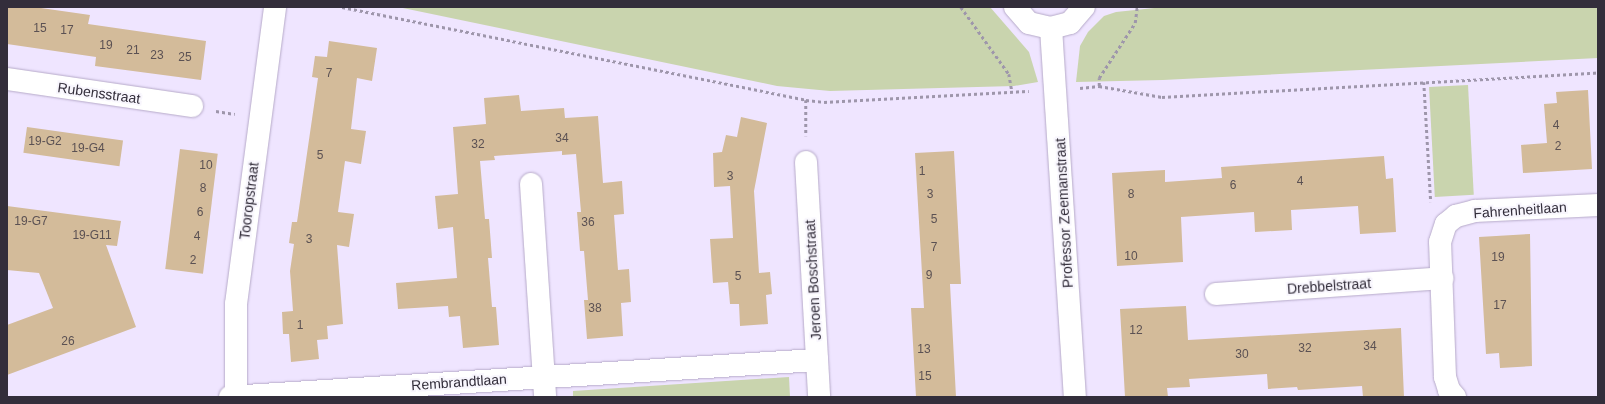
<!DOCTYPE html>
<style>
body{margin:0}
#map{position:relative;width:1605px;height:404px;overflow:hidden;background:#efe5ff;font-family:Helvetica,sans-serif}
div>[style]{position:absolute}
[style*='--x']{left:calc(var(--x)*1px);top:calc(var(--y)*1px);width:calc(var(--w)*1px);rotate:calc(var(--a)*1deg)}
.green>*{inset:0;background:#c9d4ae;transform-origin:0 0}
.building>*{inset:0;background:#d3bb9a;transform-origin:0 0}
.path>*{height:2.5px;margin-top:-1.25px;transform-origin:0;background:repeating-linear-gradient(90deg,#9e96ab 0 3px,transparent 0 6px)}
.roads{filter:drop-shadow(0 0 1px #b6aac9) drop-shadow(0 0 1px #b6aac9)}
.minor>*{height:22px;margin:-11px;padding:0 11px;transform-origin:11px;border-radius:11px;background:#fff}
.major>*{height:22px;margin:-11px;padding:0 11px;transform-origin:11px;border-radius:11px;background:#fff}
span{translate:-50% -50%;white-space:nowrap;text-align:center;line-height:1.15;-webkit-text-stroke:4px #f8f6fd;paint-order:stroke}
.number-label{font-size:12px;color:#5b5153}
.number-label span{-webkit-text-stroke-width:0}
.street-label{font-size:14px;color:#332e3b}
.frame{position:absolute;inset:0;border:8px solid #332e3b;pointer-events:none}
</style>
<div id="map">
<div class="green">
<div style="clip-path:polygon(398px 7px,990px 7px,1029px 52px,1038px 82px,1014px 86px,830px 91px,777px 86px)"></div>
<div style="clip-path:polygon(1164px 7px,1598px 7px,1598px 58px,1163px 80px,1076px 82px,1080px 46px,1088px 32px,1104px 16px,1116px 12px)"></div>
<div style="left:1468px;top:85px;width:110px;height:39px;rotate:87deg"></div>
<div style="clip-path:polygon(789px 377px,790px 397px,573px 397px,573px 391px)"></div>
</div>
<div class="building">
<div style="clip-path:polygon(7px 7px,34px 7px,90px 15px,88px 24px,206px 41px,201px 80px,95px 66px,96px 57px,7px 44px)"></div>
<div style="clip-path:polygon(329px 41px,377px 48px,372px 81px,357px 78px,351px 129px,366px 131px,361px 164px,345px 161px,338px 212px,354px 214px,349px 247px,337px 245px,343px 324px,327px 326px,328px 339px,317px 340px,319px 359px,291px 362px,289px 334px,283px 334px,282px 312px,293px 311px,290px 271px,294px 244px,289px 243px,292px 222px,297px 222px,318px 78px,312px 77px,315px 56px,327px 57px)"></div>
<div style="clip-path:polygon(1588px 90px,1592px 169px,1523px 173px,1521px 145px,1547px 143px,1544px 104px,1557px 103px,1556px 92px)"></div>
<div style="clip-path:polygon(519px 95px,521px 111px,564px 108px,565px 118px,598px 116px,603px 183px,622px 181px,624px 214px,614px 215px,618px 270px,629px 269px,631px 302px,621px 303px,623px 336px,587px 339px,584px 300px,588px 300px,584px 251px,580px 251px,577px 212px,581px 212px,576px 154px,562px 155px,562px 151px,494px 156px,495px 160px,480px 161px,485px 219px,489px 219px,492px 258px,488px 258px,492px 307px,496px 307px,499px 345px,463px 348px,460px 316px,449px 317px,448px 306px,398px 309px,396px 283px,457px 278px,453px 227px,438px 229px,435px 196px,458px 194px,453px 127px,486px 124px,484px 98px)"></div>
<div style="clip-path:polygon(741px 117px,767px 123px,754px 191px,759px 273px,770px 272px,772px 294px,766px 295px,768px 324px,740px 326px,739px 304px,730px 304px,728px 282px,713px 283px,710px 239px,733px 238px,730px 186px,714px 187px,713px 153px,722px 152px,726px 135px,737px 137px)"></div>
<div style="left:27px;top:127px;width:97px;height:26px;rotate:8deg"></div>
<div style="left:180px;top:149px;width:38px;height:121px;rotate:7deg"></div>
<div style="clip-path:polygon(954px 151px,961px 284px,950px 284px,956px 397px,916px 397px,911px 308px,924px 308px,915px 153px)"></div>
<div style="clip-path:polygon(1384px 156px,1386px 179px,1393px 178px,1396px 232px,1360px 234px,1358px 206px,1291px 210px,1292px 230px,1255px 232px,1254px 212px,1181px 217px,1183px 262px,1117px 266px,1112px 173px,1165px 170px,1165px 182px,1222px 178px,1221px 167px)"></div>
<div style="clip-path:polygon(7px 206px,121px 221px,117px 246px,106px 245px,136px 327px,7px 375px,7px 325px,53px 308px,39px 273px,7px 270px)"></div>
<div style="clip-path:polygon(1530px 234px,1532px 366px,1500px 368px,1499px 353px,1486px 354px,1479px 237px)"></div>
<div style="clip-path:polygon(1186px 306px,1188px 340px,1401px 328px,1404px 397px,1363px 397px,1362px 386px,1298px 390px,1297px 387px,1268px 389px,1267px 374px,1189px 379px,1190px 387px,1167px 388px,1168px 397px,1125px 397px,1120px 309px)"></div>
</div>
<div class="path">
<div style="--x:342;--y:7;--w:473;--a:11.3"></div>
<div style="--x:806;--y:100;--w:18;--a:6"></div>
<div style="--x:824;--y:102;--w:205;--a:-3.1"></div>
<div style="--x:961;--y:7;--w:82;--a:54.4"></div>
<div style="--x:1009;--y:74;--w:17;--a:80"></div>
<div style="--x:1424;--y:82;--w:120;--a:86.7"></div>
<div style="--x:1099;--y:86;--w:8;--a:-90"></div>
<div style="--x:1099;--y:78;--w:66;--a:-56.8"></div>
<div style="--x:1135;--y:23;--w:16;--a:-83"></div>
<div style="--x:1080;--y:88;--w:19;--a:-6"></div>
<div style="--x:1099;--y:86;--w:64;--a:9.9"></div>
<div style="--x:1162;--y:97;--w:437;--a:-3.2"></div>
<div style="--x:806;--y:100;--w:36;--a:90"></div>
<div style="--x:216;--y:111;--w:19;--a:9"></div>
</div>
<div class="roads">
<div class="minor">
<div style="--x:1051;--y:28;--w:370;--a:86.3"></div>
<div style="--x:7;--y:79;--w:187;--a:8.3"></div>
<div style="--x:806;--y:162;--w:235;--a:86.8"></div>
<div style="--x:531;--y:184;--w:213;--a:86.2"></div>
<div style="--x:1216;--y:294;--w:227;--a:-4"></div>
<div style="--x:230;--y:397;--w:588;--a:-3.61"></div>
<div style="--x:236;--y:397;--w:93;--a:-90"></div>
<div style="--x:236;--y:304;--w:300;--a:-82.5"></div>
<div style="--x:1455;--y:397;--w:9;--a:-131"></div>
<div style="--x:1449;--y:390;--w:14;--a:-107"></div>
<div style="--x:1445;--y:377;--w:135;--a:-92.1"></div>
<div style="--x:1440;--y:242;--w:19;--a:-72"></div>
<div style="--x:1446;--y:224;--w:13;--a:-39"></div>
<div style="--x:1456;--y:216;--w:20;--a:-15"></div>
<div style="--x:1475;--y:211;--w:123;--a:-2.8"></div>
</div>
<div class="major">
<div style="--x:1015;--y:7;--w:21;--a:49"></div>
<div style="--x:1029;--y:23;--w:23;--a:13"></div>
<div style="--x:1051;--y:28;--w:20;--a:-15"></div>
<div style="--x:1070;--y:23;--w:21;--a:-49"></div>
</div>
</div>
<div class="number-label">
<span style="left:40px;top:29px">15</span>
<span style="left:67px;top:31px">17</span>
<span style="left:106px;top:46px">19</span>
<span style="left:133px;top:51px">21</span>
<span style="left:157px;top:56px">23</span>
<span style="left:185px;top:58px">25</span>
<span style="left:329px;top:74px">7</span>
<span style="left:1556px;top:126px">4</span>
<span style="left:562px;top:139px">34</span>
<span style="left:45px;top:142px">19-G2</span>
<span style="left:478px;top:145px">32</span>
<span style="left:1558px;top:147px">2</span>
<span style="left:88px;top:149px">19-G4</span>
<span style="left:320px;top:156px">5</span>
<span style="left:206px;top:166px">10</span>
<span style="left:922px;top:172px">1</span>
<span style="left:730px;top:177px">3</span>
<span style="left:1300px;top:182px">4</span>
<span style="left:1233px;top:186px">6</span>
<span style="left:203px;top:189px">8</span>
<span style="left:930px;top:195px">3</span>
<span style="left:1131px;top:195px">8</span>
<span style="left:200px;top:213px">6</span>
<span style="left:934px;top:220px">5</span>
<span style="left:31px;top:222px">19-G7</span>
<span style="left:588px;top:223px">36</span>
<span style="left:92px;top:236px">19-G11</span>
<span style="left:197px;top:237px">4</span>
<span style="left:309px;top:240px">3</span>
<span style="left:934px;top:248px">7</span>
<span style="left:1131px;top:257px">10</span>
<span style="left:1498px;top:258px">19</span>
<span style="left:193px;top:261px">2</span>
<span style="left:929px;top:276px">9</span>
<span style="left:738px;top:277px">5</span>
<span style="left:1500px;top:306px">17</span>
<span style="left:595px;top:309px">38</span>
<span style="left:300px;top:326px">1</span>
<span style="left:1136px;top:331px">12</span>
<span style="left:68px;top:342px">26</span>
<span style="left:1370px;top:347px">34</span>
<span style="left:1305px;top:349px">32</span>
<span style="left:924px;top:350px">13</span>
<span style="left:1242px;top:355px">30</span>
<span style="left:925px;top:377px">15</span>
</div>
<div class="street-label">
<span style="left:99px;top:93px;rotate:8deg">Rubensstraat</span>
<span style="left:249px;top:201px;rotate:-83deg">Tooropstraat</span>
<span style="left:1520px;top:210px;rotate:-4deg">Fahrenheitlaan</span>
<span style="left:1064px;top:213px;rotate:-93deg">Professor Zeemanstraat</span>
<span style="left:813px;top:280px;rotate:-93deg">Jeroen Boschstraat</span>
<span style="left:1329px;top:286px;rotate:-4deg">Drebbelstraat</span>
<span style="left:459px;top:382px;rotate:-4deg">Rembrandtlaan</span>
</div>
<div class="frame"></div>
</div>
